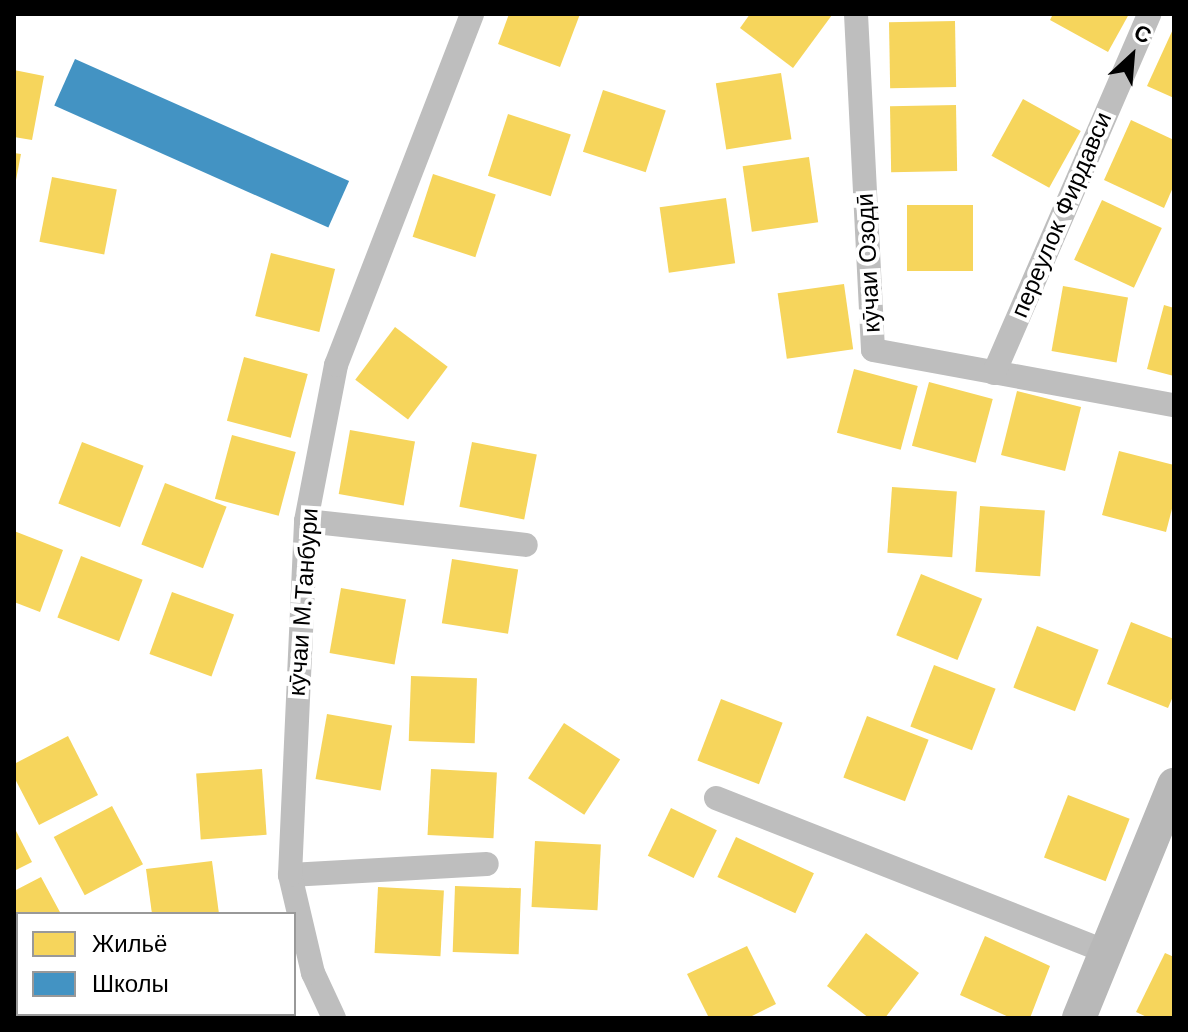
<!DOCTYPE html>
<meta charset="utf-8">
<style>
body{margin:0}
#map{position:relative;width:1188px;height:1032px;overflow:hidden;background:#fff;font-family:"Work Sans",sans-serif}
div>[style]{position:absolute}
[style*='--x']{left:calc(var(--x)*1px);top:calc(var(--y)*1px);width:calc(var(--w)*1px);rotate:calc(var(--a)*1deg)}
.homes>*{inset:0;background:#f6d55c;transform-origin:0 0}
.schools>*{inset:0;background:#4393c3;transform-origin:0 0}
.street>*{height:24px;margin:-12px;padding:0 12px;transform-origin:12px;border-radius:12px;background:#bebebe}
.secondary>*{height:34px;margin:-17px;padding:0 17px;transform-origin:17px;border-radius:17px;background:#b8b8b8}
span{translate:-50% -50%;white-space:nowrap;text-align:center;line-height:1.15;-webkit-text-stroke:8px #fff;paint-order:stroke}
.street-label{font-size:24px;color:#000}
.frame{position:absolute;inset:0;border:16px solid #000;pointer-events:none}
.legend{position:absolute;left:16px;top:912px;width:280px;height:104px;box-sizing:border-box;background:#fff;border:2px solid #999;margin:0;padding:10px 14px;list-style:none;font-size:24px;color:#000}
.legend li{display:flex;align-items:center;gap:16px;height:40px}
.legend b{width:40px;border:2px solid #999}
.north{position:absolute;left:1092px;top:16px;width:80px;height:80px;-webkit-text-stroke:6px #fff;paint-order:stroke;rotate:26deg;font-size:22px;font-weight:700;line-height:32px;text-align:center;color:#000}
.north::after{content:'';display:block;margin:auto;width:28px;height:36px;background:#000;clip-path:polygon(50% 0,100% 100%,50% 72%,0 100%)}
</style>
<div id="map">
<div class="homes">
<div style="clip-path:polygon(509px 14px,580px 14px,560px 67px,498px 44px)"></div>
<div style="clip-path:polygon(750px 14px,830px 14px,832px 15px,793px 68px,740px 28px)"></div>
<div style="clip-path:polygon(1053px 14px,1129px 14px,1108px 52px,1050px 20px)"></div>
<div style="left:955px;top:21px;width:66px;height:66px;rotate:89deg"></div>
<div style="clip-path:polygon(1174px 27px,1174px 98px,1147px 86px)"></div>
<div style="clip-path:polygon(14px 70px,44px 76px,32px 140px,14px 137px)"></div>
<div style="left:781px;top:73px;width:67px;height:66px;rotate:81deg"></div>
<div style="left:603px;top:90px;width:66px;height:65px;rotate:18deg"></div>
<div style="left:1023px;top:99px;width:66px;height:65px;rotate:29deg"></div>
<div style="left:956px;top:105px;width:66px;height:66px;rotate:89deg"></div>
<div style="left:508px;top:114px;width:66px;height:65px;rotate:18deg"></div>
<div style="clip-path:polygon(1131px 120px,1174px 140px,1174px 185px,1164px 208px,1104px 180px)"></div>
<div style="clip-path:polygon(14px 153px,21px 154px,15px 185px,14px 185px)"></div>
<div style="left:809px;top:157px;width:66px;height:67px;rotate:82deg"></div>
<div style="left:433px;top:174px;width:66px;height:66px;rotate:18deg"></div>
<div style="left:52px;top:177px;width:66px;height:66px;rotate:11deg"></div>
<div style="left:726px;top:198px;width:66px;height:67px;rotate:82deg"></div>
<div style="left:1102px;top:200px;width:66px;height:66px;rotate:25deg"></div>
<div style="left:907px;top:205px;width:66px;height:66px"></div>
<div style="left:271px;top:253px;width:66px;height:65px;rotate:14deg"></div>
<div style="left:844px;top:284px;width:66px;height:67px;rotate:82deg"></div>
<div style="left:1063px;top:286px;width:66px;height:66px;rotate:10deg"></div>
<div style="clip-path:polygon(1164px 305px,1174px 308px,1174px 376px,1147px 369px)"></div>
<div style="left:395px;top:327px;width:66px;height:66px;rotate:37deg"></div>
<div style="left:244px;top:357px;width:66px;height:66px;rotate:15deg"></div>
<div style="left:854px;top:369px;width:66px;height:66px;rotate:15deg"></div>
<div style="left:929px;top:382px;width:66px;height:66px;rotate:15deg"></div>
<div style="left:1017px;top:391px;width:66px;height:66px;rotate:14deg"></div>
<div style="left:350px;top:430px;width:66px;height:65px;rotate:10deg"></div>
<div style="left:232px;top:435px;width:66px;height:66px;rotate:15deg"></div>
<div style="left:82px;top:442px;width:66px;height:66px;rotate:21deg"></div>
<div style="left:472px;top:442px;width:66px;height:66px;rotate:11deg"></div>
<div style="clip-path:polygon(1119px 451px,1174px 465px,1174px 501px,1166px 532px,1102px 515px)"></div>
<div style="left:165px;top:483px;width:66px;height:66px;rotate:21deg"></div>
<div style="left:892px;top:487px;width:65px;height:66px;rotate:4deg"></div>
<div style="left:980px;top:506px;width:65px;height:66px;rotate:4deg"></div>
<div style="clip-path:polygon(14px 531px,63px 550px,40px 612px,14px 602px)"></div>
<div style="left:81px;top:556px;width:66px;height:66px;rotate:21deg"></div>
<div style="left:452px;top:559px;width:67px;height:65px;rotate:9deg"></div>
<div style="left:921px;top:574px;width:66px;height:66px;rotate:22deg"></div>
<div style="left:341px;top:588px;width:66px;height:66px;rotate:10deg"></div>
<div style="left:172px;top:592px;width:66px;height:66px;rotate:20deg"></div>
<div style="clip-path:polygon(1131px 622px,1174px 639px,1174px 694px,1168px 708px,1107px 684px)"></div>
<div style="left:1037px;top:626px;width:66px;height:66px;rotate:21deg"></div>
<div style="left:934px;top:665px;width:66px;height:66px;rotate:21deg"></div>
<div style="left:411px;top:676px;width:66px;height:65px;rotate:2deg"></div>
<div style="left:721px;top:699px;width:66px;height:66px;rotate:21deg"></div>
<div style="left:327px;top:714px;width:66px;height:66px;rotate:10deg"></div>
<div style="left:867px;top:716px;width:66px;height:66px;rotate:21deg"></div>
<div style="left:564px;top:723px;width:67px;height:66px;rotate:33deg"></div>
<div style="clip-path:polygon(68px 736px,98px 795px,39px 825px,14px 777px,14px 764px)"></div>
<div style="left:262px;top:769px;width:66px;height:66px;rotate:86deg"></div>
<div style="left:431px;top:769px;width:66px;height:66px;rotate:3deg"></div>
<div style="left:1068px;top:795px;width:66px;height:67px;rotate:21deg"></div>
<div style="left:112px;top:806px;width:66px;height:66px;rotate:62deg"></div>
<div style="left:671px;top:808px;width:51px;height:53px;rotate:26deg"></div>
<div style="clip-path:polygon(14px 827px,32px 862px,14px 871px)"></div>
<div style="left:736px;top:837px;width:86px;height:44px;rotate:25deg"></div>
<div style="left:535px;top:841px;width:66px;height:66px;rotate:3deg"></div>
<div style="clip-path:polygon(212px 861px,219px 914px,152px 914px,146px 869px)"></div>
<div style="clip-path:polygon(41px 877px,61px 914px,18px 914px,14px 965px,14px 891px)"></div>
<div style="left:455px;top:886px;width:66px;height:66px;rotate:2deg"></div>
<div style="left:378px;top:887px;width:66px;height:66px;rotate:3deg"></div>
<div style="clip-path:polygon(866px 933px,919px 973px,885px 1018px,869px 1018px,827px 986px)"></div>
<div style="clip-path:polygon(985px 936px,1050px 966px,1030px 1018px,1011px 1018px,960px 995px)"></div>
<div style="clip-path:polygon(747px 946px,776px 1004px,748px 1018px,709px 1018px,687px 974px)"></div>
<div style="clip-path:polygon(1165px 953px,1174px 957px,1174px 1018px,1149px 1018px,1136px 1012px)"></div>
<div style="clip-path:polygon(37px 1014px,104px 1014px,97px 1018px)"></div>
</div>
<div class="schools">
<div style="left:75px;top:59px;width:300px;height:51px;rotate:24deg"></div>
</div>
<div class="street">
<div style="--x:856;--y:14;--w:336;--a:87.1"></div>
<div style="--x:873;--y:350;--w:306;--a:10.4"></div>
<div style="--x:994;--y:373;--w:391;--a:-66.6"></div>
<div style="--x:306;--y:521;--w:221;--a:6.2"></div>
<div style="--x:716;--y:798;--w:419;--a:21.5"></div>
<div style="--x:290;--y:875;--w:197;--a:-3.2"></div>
<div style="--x:334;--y:1018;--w:50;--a:-115"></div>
<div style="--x:313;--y:973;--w:101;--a:-103.2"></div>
<div style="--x:290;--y:875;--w:354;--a:-87.4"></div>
<div style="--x:306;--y:521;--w:159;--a:-79.1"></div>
<div style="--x:336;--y:365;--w:376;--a:-68.8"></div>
</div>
<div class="secondary">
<div style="--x:1079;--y:1018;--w:252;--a:-67.8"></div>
</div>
<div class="street-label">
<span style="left:1062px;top:215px;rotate:-67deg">переулок Фирдавси</span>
<span style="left:869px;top:263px;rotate:-93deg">кӯчаи Озодӣ</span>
<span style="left:304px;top:602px;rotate:-86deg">кӯчаи М.Танбури</span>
</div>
<div class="frame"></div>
<ul class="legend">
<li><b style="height:22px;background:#f6d55c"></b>Жильё</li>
<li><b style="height:22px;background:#4393c3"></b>Школы</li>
</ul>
<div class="north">С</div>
</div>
